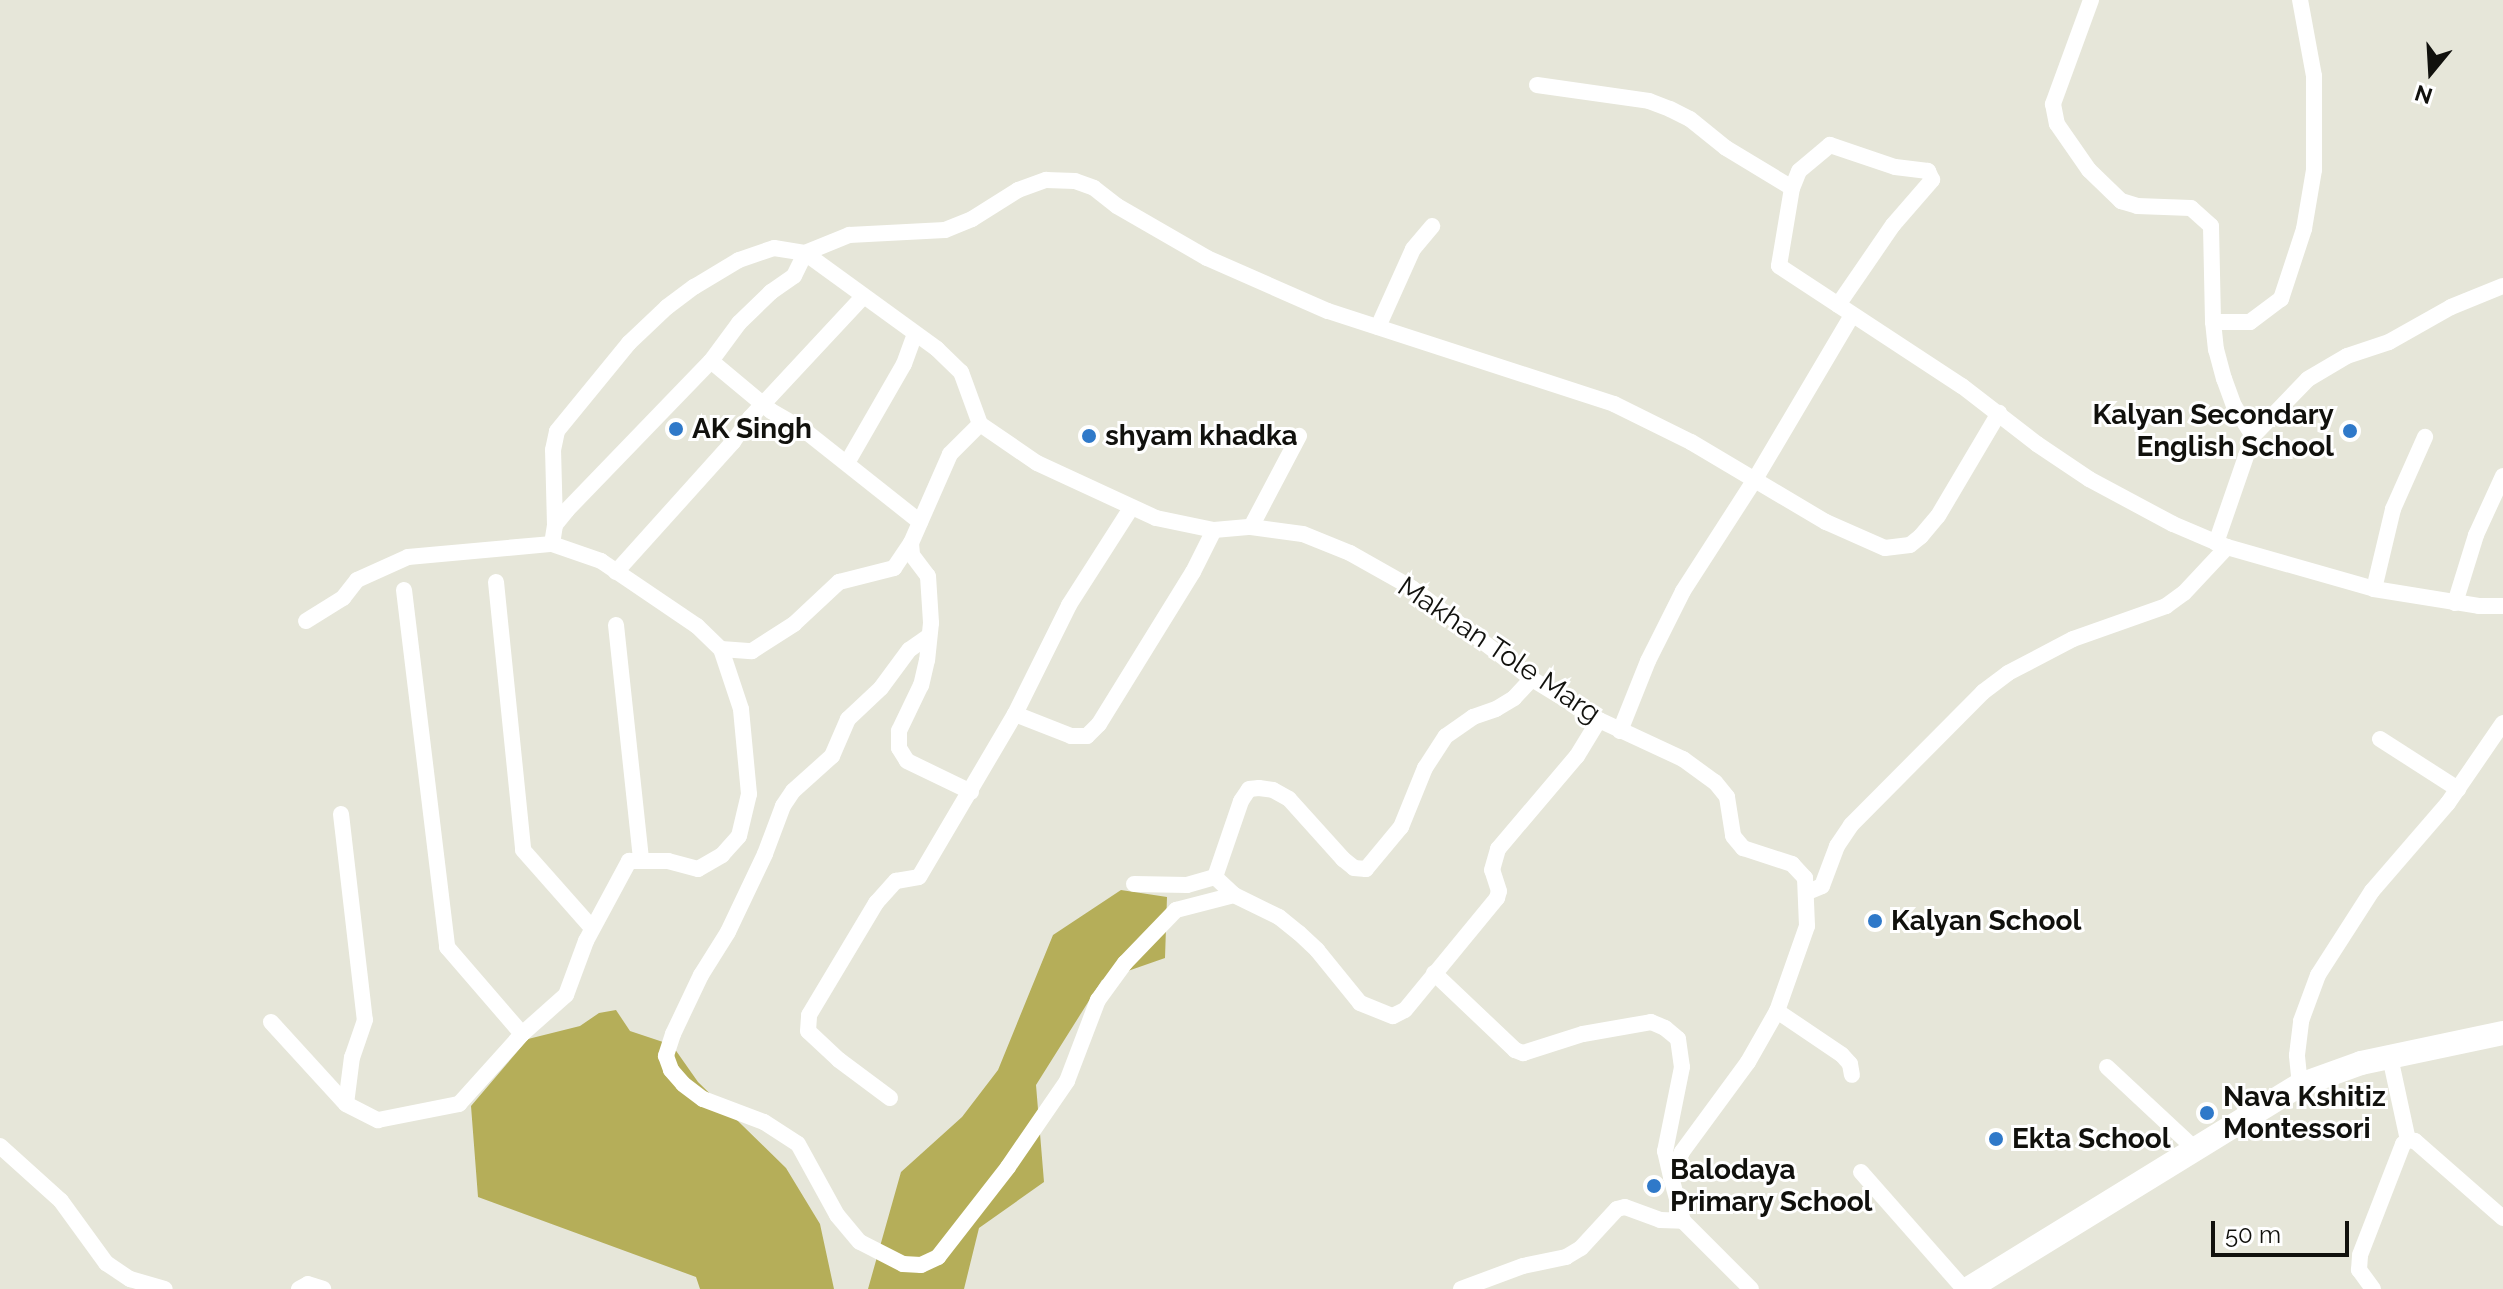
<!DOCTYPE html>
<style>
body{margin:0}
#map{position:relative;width:2503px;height:1289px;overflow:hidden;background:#e6e6d9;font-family:Raleway,sans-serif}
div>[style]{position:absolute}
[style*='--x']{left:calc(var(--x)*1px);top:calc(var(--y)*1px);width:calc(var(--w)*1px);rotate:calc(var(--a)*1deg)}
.forest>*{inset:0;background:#b5ae59}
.street>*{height:16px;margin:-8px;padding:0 8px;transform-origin:8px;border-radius:8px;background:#fff}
.secondary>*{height:24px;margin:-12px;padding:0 12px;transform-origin:12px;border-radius:12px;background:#fff}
.dots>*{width:22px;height:22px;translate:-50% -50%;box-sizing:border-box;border:4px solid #fff;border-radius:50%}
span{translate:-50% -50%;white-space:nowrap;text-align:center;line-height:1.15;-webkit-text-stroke:6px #fff;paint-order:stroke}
.poi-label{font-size:28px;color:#11110d;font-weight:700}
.right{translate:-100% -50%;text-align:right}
.left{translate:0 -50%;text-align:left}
.street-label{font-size:28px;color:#11110d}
.north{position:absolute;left:2391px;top:32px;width:80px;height:80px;-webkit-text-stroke:6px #fff;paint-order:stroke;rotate:198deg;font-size:22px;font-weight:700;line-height:32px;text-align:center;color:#11110d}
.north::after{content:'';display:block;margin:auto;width:28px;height:36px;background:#11110d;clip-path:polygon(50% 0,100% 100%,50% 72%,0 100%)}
.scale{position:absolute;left:2211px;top:1221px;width:138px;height:36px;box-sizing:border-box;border:4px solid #11110d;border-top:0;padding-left:10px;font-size:24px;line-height:28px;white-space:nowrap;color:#11110d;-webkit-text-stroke:6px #fff;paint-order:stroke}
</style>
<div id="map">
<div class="forest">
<div style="clip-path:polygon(1121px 890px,1167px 897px,1165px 958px,1102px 980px,1036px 1085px,1044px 1182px,979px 1228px,964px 1289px,868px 1289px,901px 1172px,962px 1117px,998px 1070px,1053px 935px)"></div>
<div style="clip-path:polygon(616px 1010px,630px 1031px,672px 1045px,698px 1082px,786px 1168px,820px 1224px,834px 1289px,700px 1289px,696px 1277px,478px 1197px,471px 1106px,528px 1039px,580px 1026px,599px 1013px)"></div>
</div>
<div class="street">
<div style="--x:2091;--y:0;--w:111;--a:110.1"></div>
<div style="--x:2053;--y:104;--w:20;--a:79"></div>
<div style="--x:2057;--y:124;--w:56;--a:55.2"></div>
<div style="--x:2089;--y:170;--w:45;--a:44.1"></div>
<div style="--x:2121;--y:201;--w:17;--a:17"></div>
<div style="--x:2137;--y:206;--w:54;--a:2.1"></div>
<div style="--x:2191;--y:208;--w:27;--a:42"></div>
<div style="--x:2211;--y:226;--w:96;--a:88.8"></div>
<div style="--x:1537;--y:85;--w:113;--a:8.1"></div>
<div style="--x:1649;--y:101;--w:22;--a:21"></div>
<div style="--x:1670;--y:109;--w:22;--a:27"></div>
<div style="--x:1690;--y:119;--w:46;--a:38.9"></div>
<div style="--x:1726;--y:148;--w:77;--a:31.2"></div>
<div style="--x:1838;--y:305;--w:97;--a:-55.5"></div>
<div style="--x:1893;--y:225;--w:60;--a:-49.1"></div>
<div style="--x:1932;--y:180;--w:10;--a:-114"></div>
<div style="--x:1928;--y:171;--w:33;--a:-173"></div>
<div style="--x:1895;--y:167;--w:69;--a:-161.3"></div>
<div style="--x:1830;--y:145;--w:40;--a:140"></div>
<div style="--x:1799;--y:171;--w:18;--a:112"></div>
<div style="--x:1792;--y:188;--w:79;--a:99.5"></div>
<div style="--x:1779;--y:266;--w:219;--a:33.3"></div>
<div style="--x:1962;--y:386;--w:95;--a:37.7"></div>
<div style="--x:2037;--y:444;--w:63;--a:33.9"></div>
<div style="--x:2089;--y:479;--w:95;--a:28.2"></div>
<div style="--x:2173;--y:524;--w:59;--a:23.1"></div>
<div style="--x:2227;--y:547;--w:153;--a:15.9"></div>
<div style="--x:2374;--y:589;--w:106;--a:9.2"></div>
<div style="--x:2479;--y:606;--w:24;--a:0"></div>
<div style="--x:1378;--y:327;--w:85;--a:-65.8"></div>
<div style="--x:1413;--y:249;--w:30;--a:-50"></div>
<div style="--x:711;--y:361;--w:78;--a:39.8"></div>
<div style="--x:771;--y:411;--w:38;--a:30"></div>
<div style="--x:804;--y:430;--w:148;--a:38.4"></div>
<div style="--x:2253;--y:436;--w:36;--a:-122"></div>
<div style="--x:2234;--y:406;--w:29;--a:-110"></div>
<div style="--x:2224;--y:379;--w:30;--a:-105"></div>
<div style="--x:2216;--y:350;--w:28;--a:-96"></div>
<div style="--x:2213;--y:322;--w:37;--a:0"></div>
<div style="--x:2250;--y:322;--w:39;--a:-37"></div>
<div style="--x:2281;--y:299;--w:74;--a:-71.8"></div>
<div style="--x:2304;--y:229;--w:60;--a:-80.4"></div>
<div style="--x:2314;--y:170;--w:94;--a:-90"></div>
<div style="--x:2314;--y:76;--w:77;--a:-100.4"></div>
<div style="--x:847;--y:463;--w:114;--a:-60.1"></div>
<div style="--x:904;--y:364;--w:32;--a:-70"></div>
<div style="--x:555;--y:525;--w:75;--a:-91.5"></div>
<div style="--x:553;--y:450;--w:19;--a:-78"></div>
<div style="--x:557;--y:431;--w:114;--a:-50.7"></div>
<div style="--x:629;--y:343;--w:52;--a:-43.5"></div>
<div style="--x:667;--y:307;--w:34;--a:-37"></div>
<div style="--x:694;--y:287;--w:52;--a:-31"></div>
<div style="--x:739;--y:260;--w:37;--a:-19"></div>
<div style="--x:774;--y:248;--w:31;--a:9"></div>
<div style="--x:805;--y:253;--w:48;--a:-22.2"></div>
<div style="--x:849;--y:235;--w:96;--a:-3"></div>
<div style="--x:945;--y:230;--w:29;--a:-22"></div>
<div style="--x:972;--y:219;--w:54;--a:-32.2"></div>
<div style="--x:1018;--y:190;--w:30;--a:-20"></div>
<div style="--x:1046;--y:180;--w:29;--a:2"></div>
<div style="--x:1075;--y:181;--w:20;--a:20"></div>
<div style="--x:1094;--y:188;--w:29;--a:38"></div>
<div style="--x:1117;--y:206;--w:104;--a:30"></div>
<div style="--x:1207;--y:258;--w:132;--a:23.7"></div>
<div style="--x:1328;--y:311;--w:301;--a:18"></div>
<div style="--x:1614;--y:404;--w:86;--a:26.3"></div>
<div style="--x:1691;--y:442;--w:157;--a:30.7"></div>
<div style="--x:1826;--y:522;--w:64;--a:23.8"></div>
<div style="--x:1885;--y:548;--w:25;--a:-7"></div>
<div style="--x:1910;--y:545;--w:14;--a:-39"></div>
<div style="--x:1921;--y:536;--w:26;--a:-50"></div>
<div style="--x:1938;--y:516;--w:120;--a:-59.4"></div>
<div style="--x:1251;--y:527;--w:103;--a:-62.2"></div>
<div style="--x:911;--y:543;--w:12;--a:85"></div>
<div style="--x:912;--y:555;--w:26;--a:53"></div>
<div style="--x:928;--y:576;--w:47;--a:86.3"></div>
<div style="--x:931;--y:623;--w:37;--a:96"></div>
<div style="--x:927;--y:660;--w:26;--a:103"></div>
<div style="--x:921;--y:685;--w:51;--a:115.6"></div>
<div style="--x:899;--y:731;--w:17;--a:90"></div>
<div style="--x:899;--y:748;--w:15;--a:58"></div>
<div style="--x:907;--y:761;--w:71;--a:25.8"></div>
<div style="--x:2216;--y:543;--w:113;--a:-70.9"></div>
<div style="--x:2253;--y:436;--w:79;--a:-46"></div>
<div style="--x:2308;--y:379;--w:45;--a:-30.5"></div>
<div style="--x:2347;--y:356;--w:44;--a:-18.4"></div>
<div style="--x:2389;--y:342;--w:71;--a:-29.4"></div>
<div style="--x:2451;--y:307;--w:56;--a:-22"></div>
<div style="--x:552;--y:544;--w:19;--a:-81"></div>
<div style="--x:555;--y:525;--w:19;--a:-51"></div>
<div style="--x:567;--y:510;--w:207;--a:-46"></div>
<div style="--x:711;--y:361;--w:47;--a:-53.6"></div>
<div style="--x:739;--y:323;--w:45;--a:-44.1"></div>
<div style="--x:771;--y:292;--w:28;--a:-35"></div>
<div style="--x:794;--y:276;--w:25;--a:-64"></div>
<div style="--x:805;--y:253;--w:163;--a:36"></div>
<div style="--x:937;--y:349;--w:33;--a:44"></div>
<div style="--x:961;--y:372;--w:55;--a:69.9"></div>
<div style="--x:980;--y:424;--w:69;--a:34.4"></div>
<div style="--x:1037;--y:463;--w:131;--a:24.8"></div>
<div style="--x:1156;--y:518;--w:59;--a:11.7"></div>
<div style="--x:1214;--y:530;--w:37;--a:-5"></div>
<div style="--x:1251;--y:527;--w:52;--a:7.7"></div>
<div style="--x:1303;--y:534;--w:51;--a:22"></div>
<div style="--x:1350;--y:553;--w:71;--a:29.4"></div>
<div style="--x:1412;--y:588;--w:151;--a:37.2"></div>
<div style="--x:1532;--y:679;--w:79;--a:31.5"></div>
<div style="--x:1599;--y:720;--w:93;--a:24.9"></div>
<div style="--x:1683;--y:759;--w:39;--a:36"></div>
<div style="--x:1715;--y:782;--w:19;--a:51"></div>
<div style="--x:1727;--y:797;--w:39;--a:81"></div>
<div style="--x:1733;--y:836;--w:16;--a:50"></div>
<div style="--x:1743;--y:848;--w:52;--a:18.1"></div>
<div style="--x:1792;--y:864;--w:19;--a:47"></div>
<div style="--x:1805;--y:878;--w:48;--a:87.6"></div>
<div style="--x:1807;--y:926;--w:90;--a:109.4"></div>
<div style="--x:1777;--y:1011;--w:59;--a:119.6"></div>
<div style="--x:1748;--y:1062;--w:112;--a:126.3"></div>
<div style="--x:1682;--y:1152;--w:27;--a:114"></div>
<div style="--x:1671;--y:1177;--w:46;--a:74.7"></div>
<div style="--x:1683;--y:1221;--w:96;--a:45"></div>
<div style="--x:616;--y:572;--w:175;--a:-48"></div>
<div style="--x:733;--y:442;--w:29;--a:-55"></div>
<div style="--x:750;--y:418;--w:164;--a:-47"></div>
<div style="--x:496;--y:582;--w:269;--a:84.2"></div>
<div style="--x:523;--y:850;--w:104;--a:48.5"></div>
<div style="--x:2374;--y:589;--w:82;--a:-76.6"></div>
<div style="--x:2393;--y:509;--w:79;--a:-66"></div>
<div style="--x:404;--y:590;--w:360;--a:83.1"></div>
<div style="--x:447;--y:947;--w:115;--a:49.2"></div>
<div style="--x:2455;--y:603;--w:71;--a:-72.8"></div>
<div style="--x:2476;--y:535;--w:65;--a:-65.4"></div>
<div style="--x:306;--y:621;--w:44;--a:-31.9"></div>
<div style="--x:343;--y:598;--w:23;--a:-52"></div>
<div style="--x:357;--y:580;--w:56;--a:-24.3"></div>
<div style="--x:408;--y:557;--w:145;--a:-5.2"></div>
<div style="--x:552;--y:544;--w:52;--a:19.1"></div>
<div style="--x:601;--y:561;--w:116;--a:34.1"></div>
<div style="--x:697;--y:626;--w:33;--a:44"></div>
<div style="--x:721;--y:649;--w:31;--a:4"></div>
<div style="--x:752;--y:651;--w:50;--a:-32.7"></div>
<div style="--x:794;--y:624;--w:62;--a:-43"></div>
<div style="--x:839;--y:582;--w:57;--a:-14.3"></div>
<div style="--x:894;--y:568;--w:30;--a:-56"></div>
<div style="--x:911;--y:543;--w:97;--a:-66.3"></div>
<div style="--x:950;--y:454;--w:42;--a:-45"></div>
<div style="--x:616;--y:625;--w:235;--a:83.9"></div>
<div style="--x:929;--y:636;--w:24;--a:145"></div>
<div style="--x:909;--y:650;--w:47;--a:126.4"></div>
<div style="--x:881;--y:688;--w:45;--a:136.8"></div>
<div style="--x:848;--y:719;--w:40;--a:113.4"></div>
<div style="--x:832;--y:756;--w:52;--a:138.1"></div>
<div style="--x:793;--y:791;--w:18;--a:124"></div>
<div style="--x:783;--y:806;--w:51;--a:110.6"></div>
<div style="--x:765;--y:854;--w:86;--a:115.4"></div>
<div style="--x:728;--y:932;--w:51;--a:122.1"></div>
<div style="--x:701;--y:975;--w:65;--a:115.4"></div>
<div style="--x:673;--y:1034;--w:23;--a:108"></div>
<div style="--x:666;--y:1056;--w:15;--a:70"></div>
<div style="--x:671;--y:1070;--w:18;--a:49"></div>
<div style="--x:683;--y:1084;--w:25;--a:37"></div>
<div style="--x:703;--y:1099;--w:65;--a:20.7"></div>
<div style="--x:764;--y:1122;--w:40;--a:32.9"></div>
<div style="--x:798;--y:1144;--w:81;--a:61.2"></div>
<div style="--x:837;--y:1215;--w:35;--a:50"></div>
<div style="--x:860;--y:1242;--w:48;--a:27.1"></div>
<div style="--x:903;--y:1264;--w:18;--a:3"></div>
<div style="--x:921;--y:1265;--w:19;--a:-25"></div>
<div style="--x:938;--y:1257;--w:114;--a:-52.1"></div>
<div style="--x:1008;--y:1167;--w:104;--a:-55.5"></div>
<div style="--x:1067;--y:1081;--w:87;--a:-69.1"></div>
<div style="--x:1098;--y:1000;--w:46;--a:-53.9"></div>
<div style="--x:1125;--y:963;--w:74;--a:-46.1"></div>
<div style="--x:1176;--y:910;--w:60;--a:-14.5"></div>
<div style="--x:1015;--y:714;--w:122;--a:-63.6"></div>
<div style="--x:1069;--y:605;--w:115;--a:-57.4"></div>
<div style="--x:1620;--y:731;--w:75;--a:-68.2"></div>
<div style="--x:1648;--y:661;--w:78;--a:-63.4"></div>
<div style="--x:1683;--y:591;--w:131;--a:-57.2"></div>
<div style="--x:1754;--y:481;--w:193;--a:-59.4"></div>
<div style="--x:2380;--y:739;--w:93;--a:32.7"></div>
<div style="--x:341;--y:814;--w:207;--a:83.4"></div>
<div style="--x:365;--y:1020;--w:39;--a:109"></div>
<div style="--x:352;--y:1057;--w:47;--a:97.3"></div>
<div style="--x:1215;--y:877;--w:26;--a:43"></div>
<div style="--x:1234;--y:895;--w:50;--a:26.1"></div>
<div style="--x:1279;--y:917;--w:26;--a:39"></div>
<div style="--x:1299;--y:933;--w:25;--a:43"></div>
<div style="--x:1317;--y:950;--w:68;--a:50.9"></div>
<div style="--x:1360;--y:1003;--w:35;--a:22"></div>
<div style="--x:1393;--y:1016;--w:13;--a:-27"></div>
<div style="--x:1405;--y:1010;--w:145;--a:-50.6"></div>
<div style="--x:1497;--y:898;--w:7;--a:-74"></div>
<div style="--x:1499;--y:891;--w:22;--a:-108"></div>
<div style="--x:1492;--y:870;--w:22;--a:-74"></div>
<div style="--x:1498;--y:849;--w:122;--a:-49.7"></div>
<div style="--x:1577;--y:756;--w:42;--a:-58.6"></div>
<div style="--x:1134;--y:884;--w:53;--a:1.1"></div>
<div style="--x:1187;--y:885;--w:29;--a:-16"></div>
<div style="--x:1215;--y:877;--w:80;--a:-71.1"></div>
<div style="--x:1241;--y:801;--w:14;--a:-56"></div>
<div style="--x:1249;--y:789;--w:10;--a:-6"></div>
<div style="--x:1259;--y:788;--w:14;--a:8"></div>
<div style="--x:1273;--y:790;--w:18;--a:29"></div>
<div style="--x:1289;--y:799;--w:81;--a:48"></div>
<div style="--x:1343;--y:859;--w:14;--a:39"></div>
<div style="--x:1354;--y:868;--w:12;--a:5"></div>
<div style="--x:1366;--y:869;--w:55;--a:-50.2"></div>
<div style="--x:1401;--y:827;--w:64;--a:-67.9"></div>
<div style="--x:1425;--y:768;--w:38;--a:-57"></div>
<div style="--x:1446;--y:736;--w:33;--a:-35"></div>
<div style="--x:1473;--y:717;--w:24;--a:-19"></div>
<div style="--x:1496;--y:709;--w:21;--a:-31"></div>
<div style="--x:1514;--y:698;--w:26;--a:-47"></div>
<div style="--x:1808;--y:892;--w:15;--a:-23"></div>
<div style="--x:1822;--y:886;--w:43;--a:-69.4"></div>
<div style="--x:1837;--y:846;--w:25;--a:-56"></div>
<div style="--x:1851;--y:825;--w:187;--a:-45.2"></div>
<div style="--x:1983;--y:692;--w:31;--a:-37"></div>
<div style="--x:2008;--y:673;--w:73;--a:-27.6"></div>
<div style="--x:2073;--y:639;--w:99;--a:-19.5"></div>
<div style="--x:2166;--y:606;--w:22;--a:-36"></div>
<div style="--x:2184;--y:593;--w:63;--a:-46.9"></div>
<div style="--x:1434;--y:973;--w:112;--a:43.5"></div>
<div style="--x:1515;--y:1050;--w:9;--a:21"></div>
<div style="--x:1523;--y:1053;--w:63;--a:-17.6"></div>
<div style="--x:1583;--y:1034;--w:69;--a:-10"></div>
<div style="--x:1651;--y:1022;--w:15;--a:23"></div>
<div style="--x:1665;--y:1028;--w:17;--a:40"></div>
<div style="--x:1678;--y:1039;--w:28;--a:82"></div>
<div style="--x:1682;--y:1067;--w:86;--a:101.4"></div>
<div style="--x:1665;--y:1151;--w:27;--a:77"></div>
<div style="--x:1777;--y:1011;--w:78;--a:34.1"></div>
<div style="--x:1842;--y:1055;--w:12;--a:48"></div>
<div style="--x:1850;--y:1064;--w:11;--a:80"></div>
<div style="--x:271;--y:1022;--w:111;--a:47.6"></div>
<div style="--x:346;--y:1104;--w:36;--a:27"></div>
<div style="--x:378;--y:1120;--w:83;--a:-11.2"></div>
<div style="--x:459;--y:1104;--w:94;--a:-48"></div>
<div style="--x:522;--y:1034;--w:59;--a:-41.6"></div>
<div style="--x:566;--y:995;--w:58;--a:-69.7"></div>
<div style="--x:586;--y:941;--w:91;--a:-61.7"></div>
<div style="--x:629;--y:861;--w:39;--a:0"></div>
<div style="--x:668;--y:861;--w:31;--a:15"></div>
<div style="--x:698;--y:869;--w:28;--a:-30"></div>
<div style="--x:722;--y:855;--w:25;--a:-48"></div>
<div style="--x:739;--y:836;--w:43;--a:-76.6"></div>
<div style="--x:749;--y:794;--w:85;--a:-95.4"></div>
<div style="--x:741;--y:709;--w:63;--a:-108.4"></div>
<div style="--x:2390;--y:1057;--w:85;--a:77.8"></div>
<div style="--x:2107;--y:1067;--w:122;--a:43"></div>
<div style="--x:2300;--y:1085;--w:30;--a:-96"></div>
<div style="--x:2297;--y:1055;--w:34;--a:-83"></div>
<div style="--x:2301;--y:1021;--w:49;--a:-69.7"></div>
<div style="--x:2318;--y:975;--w:100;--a:-57.3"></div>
<div style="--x:2372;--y:891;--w:116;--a:-49.2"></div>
<div style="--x:2448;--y:803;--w:97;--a:-55.5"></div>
<div style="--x:890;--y:1098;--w:64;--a:-143.3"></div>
<div style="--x:839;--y:1060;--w:42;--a:-136.9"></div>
<div style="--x:808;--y:1031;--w:16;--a:-86"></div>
<div style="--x:809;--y:1015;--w:131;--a:-59.1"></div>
<div style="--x:876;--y:903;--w:30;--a:-48"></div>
<div style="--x:896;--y:881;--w:23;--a:-10"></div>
<div style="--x:919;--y:877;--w:189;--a:-59.5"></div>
<div style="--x:1015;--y:714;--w:60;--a:21.4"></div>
<div style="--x:1071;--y:736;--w:16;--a:0"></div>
<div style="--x:1087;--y:736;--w:17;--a:-45"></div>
<div style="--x:1099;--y:724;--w:179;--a:-58.3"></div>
<div style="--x:1193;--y:572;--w:47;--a:-63.4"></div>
<div style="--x:2408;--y:1140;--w:7;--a:8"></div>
<div style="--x:2415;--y:1141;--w:117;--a:41.2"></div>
<div style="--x:0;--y:1146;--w:82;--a:42"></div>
<div style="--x:61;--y:1201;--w:77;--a:54"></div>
<div style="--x:106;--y:1263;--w:29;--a:34"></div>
<div style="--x:130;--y:1279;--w:36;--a:16"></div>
<div style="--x:1861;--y:1172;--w:156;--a:48.6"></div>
<div style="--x:299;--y:1289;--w:10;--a:-29"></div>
<div style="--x:308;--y:1284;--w:16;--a:18"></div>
<div style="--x:1461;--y:1289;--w:66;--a:-20.4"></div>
<div style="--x:1523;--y:1266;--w:44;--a:-11.8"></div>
<div style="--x:1566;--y:1257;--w:17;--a:-31"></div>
<div style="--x:1581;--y:1248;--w:53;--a:-47.3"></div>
<div style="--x:1617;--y:1209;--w:8;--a:-14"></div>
<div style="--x:1625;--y:1207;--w:37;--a:20"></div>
<div style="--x:1660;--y:1220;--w:23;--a:2"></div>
<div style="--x:2373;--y:1289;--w:24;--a:-126"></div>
<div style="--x:2359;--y:1270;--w:15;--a:-86"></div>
<div style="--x:2360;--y:1255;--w:119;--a:-68.8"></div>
<div style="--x:2403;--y:1144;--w:6;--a:-39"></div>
</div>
<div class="secondary">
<div style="--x:1968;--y:1289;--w:390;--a:-31.6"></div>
<div style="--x:2300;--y:1085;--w:65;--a:-19.8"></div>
<div style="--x:2361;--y:1063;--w:145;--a:-11.9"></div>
</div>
<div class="dots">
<div style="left:676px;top:429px;background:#2f79c9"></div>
<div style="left:2350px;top:431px;background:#2f79c9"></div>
<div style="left:1089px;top:436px;background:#2f79c9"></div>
<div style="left:1875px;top:921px;background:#2f79c9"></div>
<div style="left:2207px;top:1113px;background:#2f79c9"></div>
<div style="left:1996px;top:1139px;background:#2f79c9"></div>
<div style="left:1654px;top:1186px;background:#2f79c9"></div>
</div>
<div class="poi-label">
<span class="right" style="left:2334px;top:431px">Kalyan Secondary<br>English School</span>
<span class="left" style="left:692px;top:429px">AK Singh</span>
<span class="left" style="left:1105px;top:436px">shyam khadka</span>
<span class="left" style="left:1891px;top:921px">Kalyan School</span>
<span class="left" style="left:2223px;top:1113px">Nava Kshitiz<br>Montessori</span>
<span class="left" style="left:2012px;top:1139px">Ekta School</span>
<span class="left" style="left:1670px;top:1186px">Balodaya<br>Primary School</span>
</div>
<div class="street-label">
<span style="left:1499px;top:650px;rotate:34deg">Makhan Tole Marg</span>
</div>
<div class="north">N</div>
<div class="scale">50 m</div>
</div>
